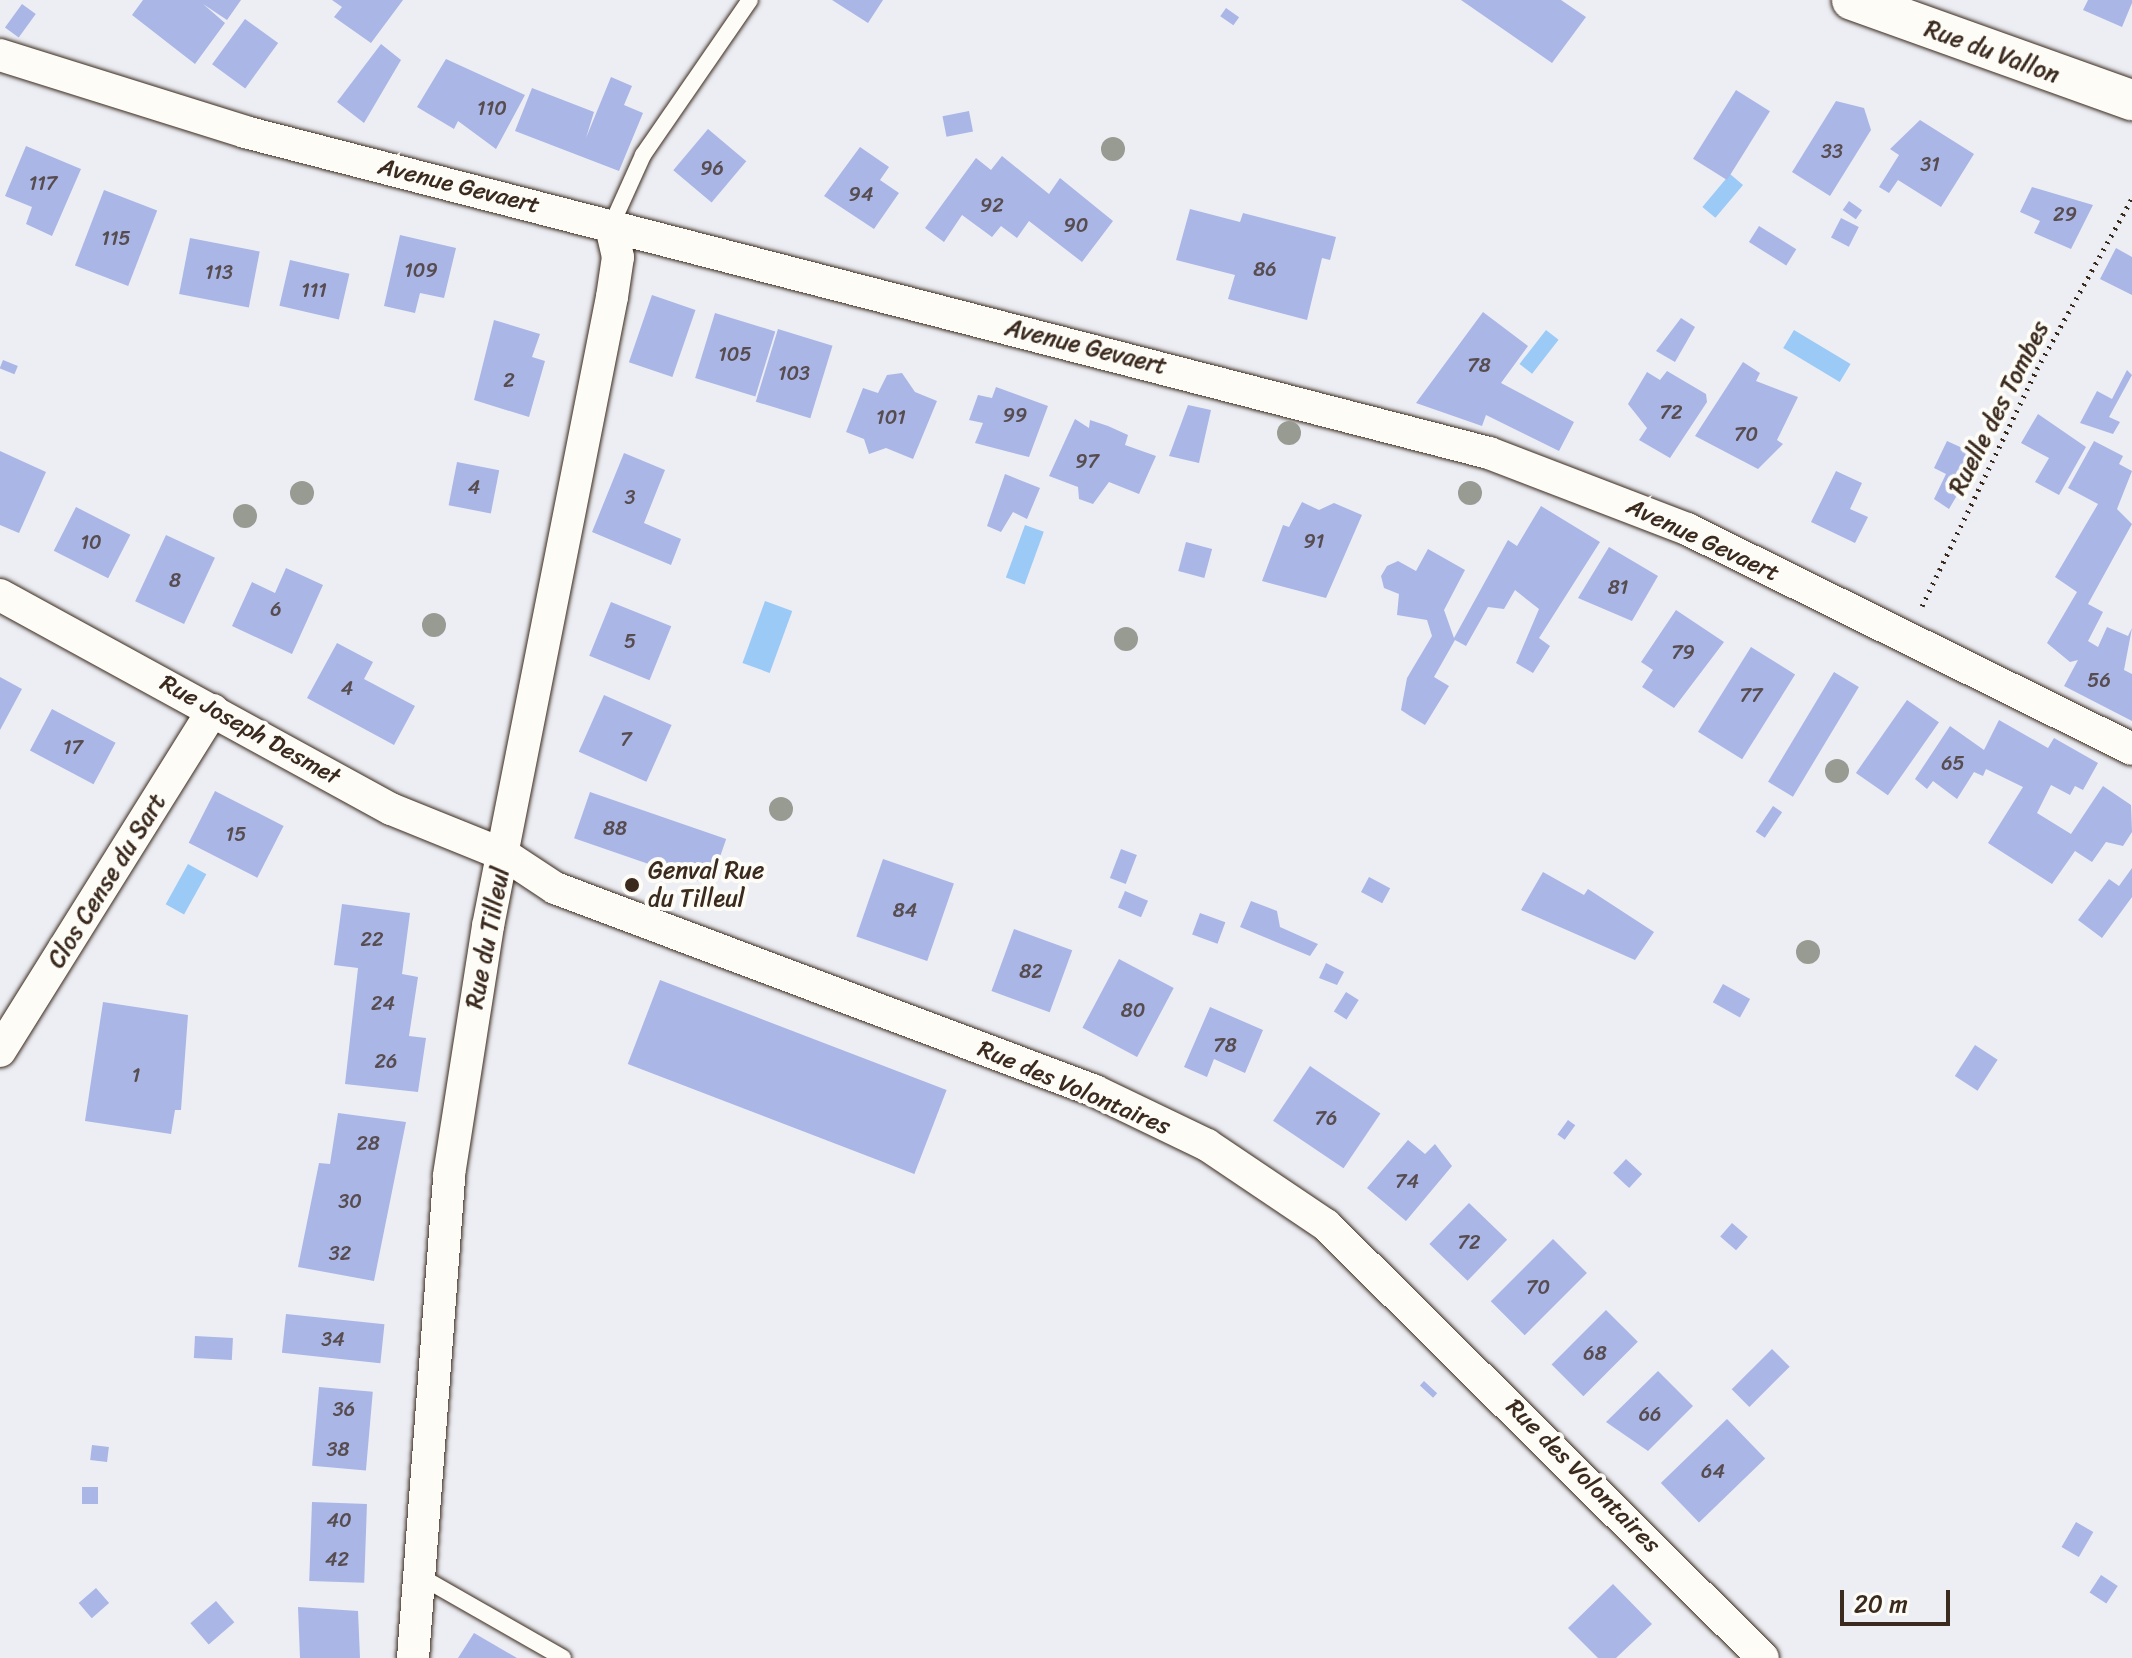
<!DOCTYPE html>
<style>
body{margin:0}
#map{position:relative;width:2132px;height:1658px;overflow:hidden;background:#eceef4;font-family:Sriracha,sans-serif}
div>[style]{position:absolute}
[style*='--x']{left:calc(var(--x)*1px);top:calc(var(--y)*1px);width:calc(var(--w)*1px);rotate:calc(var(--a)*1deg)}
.water>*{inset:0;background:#9ccaf7;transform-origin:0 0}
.building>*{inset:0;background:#aab6e6;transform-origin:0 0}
.path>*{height:5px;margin-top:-2.5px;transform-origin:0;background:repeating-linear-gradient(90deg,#3b2a1e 0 2px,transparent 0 8px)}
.roads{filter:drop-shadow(0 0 2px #3b2a1e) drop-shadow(0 0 2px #3b2a1e)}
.service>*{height:16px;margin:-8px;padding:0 8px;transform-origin:8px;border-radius:8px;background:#fdfcf7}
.minor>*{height:32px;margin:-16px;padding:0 16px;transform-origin:16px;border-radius:16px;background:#fdfcf7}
.tertiary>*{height:40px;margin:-20px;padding:0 20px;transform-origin:20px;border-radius:20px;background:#fdfcf7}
.trees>*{width:24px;height:24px;margin:-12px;border-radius:50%;background:#989b91}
.dots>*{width:22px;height:22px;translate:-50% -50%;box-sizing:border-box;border:4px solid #fdfcf7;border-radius:50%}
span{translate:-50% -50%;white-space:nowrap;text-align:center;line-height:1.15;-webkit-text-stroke:8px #fdfcf7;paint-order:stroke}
.number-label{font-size:20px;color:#574d50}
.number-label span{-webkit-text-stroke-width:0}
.street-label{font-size:24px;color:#3b2a1e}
.poi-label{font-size:24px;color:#3b2a1e}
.left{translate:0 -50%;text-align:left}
.scale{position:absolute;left:1840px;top:1590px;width:110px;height:36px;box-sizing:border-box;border:4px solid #3b2a1e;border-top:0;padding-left:10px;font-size:24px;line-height:28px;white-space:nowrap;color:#3b2a1e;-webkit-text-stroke:6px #fdfcf7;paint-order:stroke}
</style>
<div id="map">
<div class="water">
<div style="left:1730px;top:174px;width:17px;height:43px;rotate:40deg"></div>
<div style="left:1546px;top:330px;width:16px;height:43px;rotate:38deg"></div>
<div style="left:1794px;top:330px;width:66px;height:21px;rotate:31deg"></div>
<div style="left:1025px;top:525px;width:20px;height:56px;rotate:20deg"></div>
<div style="left:765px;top:601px;width:29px;height:66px;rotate:20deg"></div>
<div style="left:188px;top:864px;width:21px;height:46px;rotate:29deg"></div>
</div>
<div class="building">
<div style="clip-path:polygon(143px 0,241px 0,227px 20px,203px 4px,225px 23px,195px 64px,132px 15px)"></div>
<div style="clip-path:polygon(332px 0,403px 0,371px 43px,334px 17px,342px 7px)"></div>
<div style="clip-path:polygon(832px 0,883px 0,868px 23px)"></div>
<div style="clip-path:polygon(1461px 0,1561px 0,1586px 17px,1552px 63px)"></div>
<div style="clip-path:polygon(2088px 0,2132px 0,2132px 3px,2122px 27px,2083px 10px)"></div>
<div style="left:22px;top:4px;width:17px;height:29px;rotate:36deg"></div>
<div style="left:1226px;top:8px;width:16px;height:10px;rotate:35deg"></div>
<div style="left:245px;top:19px;width:41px;height:56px;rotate:36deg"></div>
<div style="clip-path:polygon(381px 44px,401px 60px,364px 123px,337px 102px)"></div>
<div style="clip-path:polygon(446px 59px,525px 95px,496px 149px,458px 121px,454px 129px,417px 107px)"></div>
<div style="clip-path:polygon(611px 77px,632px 86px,624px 105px,643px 113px,619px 171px,515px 131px,532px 88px,594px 112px,586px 138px)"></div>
<div style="left:1736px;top:90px;width:40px;height:81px;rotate:32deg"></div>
<div style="clip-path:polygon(1836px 101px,1864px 108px,1871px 130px,1830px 196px,1792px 172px)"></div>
<div style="left:969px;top:111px;width:21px;height:27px;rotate:79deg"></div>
<div style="clip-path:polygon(1920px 120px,1974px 154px,1941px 207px,1898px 180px,1889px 193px,1879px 187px,1899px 155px,1890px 149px)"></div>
<div style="left:708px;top:129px;width:50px;height:54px;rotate:40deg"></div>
<div style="clip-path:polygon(26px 146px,81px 169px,52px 236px,26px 224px,32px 207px,5px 196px)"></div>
<div style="clip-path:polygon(860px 147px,889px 167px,880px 180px,899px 193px,874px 229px,824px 196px)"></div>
<div style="clip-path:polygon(1002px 156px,1049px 194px,1060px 178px,1113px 221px,1082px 262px,1029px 221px,1017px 238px,1001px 226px,992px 237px,962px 215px,944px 242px,925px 228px,976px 158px,991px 170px)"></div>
<div style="clip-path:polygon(2032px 187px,2093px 205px,2071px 249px,2034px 233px,2040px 221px,2020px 212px)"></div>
<div style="left:104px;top:190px;width:57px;height:81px;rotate:21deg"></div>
<div style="left:1849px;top:201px;width:16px;height:11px;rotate:35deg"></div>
<div style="clip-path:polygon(1190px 209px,1240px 222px,1243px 213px,1336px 237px,1330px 260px,1322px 258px,1307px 320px,1228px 299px,1235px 275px,1176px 260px)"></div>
<div style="left:1841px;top:218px;width:20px;height:22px;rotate:27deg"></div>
<div style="left:1759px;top:226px;width:44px;height:19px;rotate:32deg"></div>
<div style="clip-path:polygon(400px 235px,456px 248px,444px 298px,420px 293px,415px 313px,384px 306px)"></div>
<div style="left:190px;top:238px;width:71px;height:57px;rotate:11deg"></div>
<div style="clip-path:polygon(2116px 248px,2132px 257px,2132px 295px,2100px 279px)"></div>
<div style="left:290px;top:260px;width:61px;height:47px;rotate:13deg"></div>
<div style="left:652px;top:295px;width:46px;height:71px;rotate:19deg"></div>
<div style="clip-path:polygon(1483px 312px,1528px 346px,1501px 383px,1574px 422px,1559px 451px,1486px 415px,1482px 426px,1416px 403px)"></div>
<div style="left:715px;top:313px;width:63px;height:68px;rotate:17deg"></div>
<div style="clip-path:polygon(1681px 318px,1695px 327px,1675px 362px,1656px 351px)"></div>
<div style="clip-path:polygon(494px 320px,540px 334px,532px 357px,545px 361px,529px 417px,474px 400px)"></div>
<div style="left:778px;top:329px;width:57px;height:76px;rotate:17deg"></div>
<div style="left:3px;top:360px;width:16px;height:9px;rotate:22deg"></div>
<div style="clip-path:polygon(1743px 362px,1760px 373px,1756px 381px,1798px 397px,1777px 440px,1783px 444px,1758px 469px,1695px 436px)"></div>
<div style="clip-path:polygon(2127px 370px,2132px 375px,2109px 417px,2120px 422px,2113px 434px,2080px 423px,2097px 391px,2112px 399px)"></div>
<div style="clip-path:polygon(1667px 371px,1706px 394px,1707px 402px,1670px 458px,1639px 440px,1647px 428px,1628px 404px,1647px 372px,1660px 380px)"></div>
<div style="clip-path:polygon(902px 373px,915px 392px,937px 401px,913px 459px,886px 448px,869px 454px,864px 439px,846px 432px,863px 388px,878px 393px,887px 375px)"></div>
<div style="clip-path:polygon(996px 387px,1048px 406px,1029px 457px,975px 443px,983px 423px,969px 420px,978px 395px,992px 398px)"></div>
<div style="clip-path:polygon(1188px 405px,1211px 410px,1199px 463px,1169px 456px)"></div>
<div style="clip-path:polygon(2038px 414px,2086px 447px,2059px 495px,2035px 482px,2049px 458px,2021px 443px)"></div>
<div style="clip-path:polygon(1075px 419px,1089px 428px,1090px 420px,1108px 426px,1128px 435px,1125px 445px,1156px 456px,1139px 494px,1109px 482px,1093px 504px,1079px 499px,1078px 487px,1049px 476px)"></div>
<div style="clip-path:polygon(1947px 441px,1980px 456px,1949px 509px,1934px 499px,1946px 474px,1934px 468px)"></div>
<div style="clip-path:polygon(2094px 441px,2123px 456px,2119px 464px,2132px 471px,2117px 509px,2132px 524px,2088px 604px,2103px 612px,2088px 641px,2098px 647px,2107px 627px,2128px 636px,2132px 628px,2124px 670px,2132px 674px,2132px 721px,2064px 686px,2078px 660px,2070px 662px,2047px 643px,2077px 592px,2055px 577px,2098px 504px,2068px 488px)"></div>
<div style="clip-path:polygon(0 451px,46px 472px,19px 533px,0 525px)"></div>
<div style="clip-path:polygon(624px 453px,665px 470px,644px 523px,681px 539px,671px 565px,592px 532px)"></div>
<div style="left:457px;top:462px;width:43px;height:44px;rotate:11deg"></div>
<div style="clip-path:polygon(1836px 471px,1862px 483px,1850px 509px,1868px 517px,1855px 543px,1811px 522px)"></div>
<div style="clip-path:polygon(1005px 474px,1040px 488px,1027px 519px,1013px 512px,1001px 532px,987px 526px)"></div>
<div style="clip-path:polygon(1302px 502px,1319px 510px,1334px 503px,1362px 515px,1326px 598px,1262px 581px,1283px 525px,1289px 527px)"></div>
<div style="clip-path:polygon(1541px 506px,1600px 542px,1539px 638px,1550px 646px,1533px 673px,1516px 663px,1539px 609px,1515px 590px,1504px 609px,1488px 607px,1466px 646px,1455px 640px,1434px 677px,1449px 686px,1425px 725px,1410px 716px,1401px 710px,1407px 678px,1432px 636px,1427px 620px,1397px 615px,1399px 594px,1384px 588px,1381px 576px,1387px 566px,1398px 561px,1416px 571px,1428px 549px,1465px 570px,1444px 610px,1454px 638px,1508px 540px,1517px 546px)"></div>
<div style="left:76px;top:507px;width:61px;height:49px;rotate:27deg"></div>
<div style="left:166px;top:535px;width:54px;height:73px;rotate:25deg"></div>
<div style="left:1186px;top:542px;width:27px;height:30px;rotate:15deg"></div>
<div style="clip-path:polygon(1609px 547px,1658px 576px,1632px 621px,1578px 598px)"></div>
<div style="clip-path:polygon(286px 568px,323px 585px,292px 654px,232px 626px,252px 582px,275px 593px)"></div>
<div style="left:611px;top:602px;width:65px;height:58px;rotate:22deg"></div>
<div style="clip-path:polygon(1676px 610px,1724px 642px,1674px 708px,1642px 687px,1653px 670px,1641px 662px)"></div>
<div style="clip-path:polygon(337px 643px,373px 662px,364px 679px,415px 706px,394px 745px,307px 698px)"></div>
<div style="left:1751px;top:647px;width:52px;height:100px;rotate:32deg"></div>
<div style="left:1834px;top:672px;width:29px;height:128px;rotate:31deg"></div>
<div style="clip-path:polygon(0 677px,22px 689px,0 730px)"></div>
<div style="left:604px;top:695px;width:74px;height:62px;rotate:24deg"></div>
<div style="left:1907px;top:700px;width:39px;height:89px;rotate:35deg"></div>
<div style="left:52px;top:709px;width:72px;height:47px;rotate:28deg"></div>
<div style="clip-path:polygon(1999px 720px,2048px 748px,2054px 738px,2098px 763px,2083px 790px,2075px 786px,2070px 795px,2051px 785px,2037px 813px,2071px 834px,2103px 786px,2131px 805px,2132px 832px,2123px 846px,2106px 842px,2092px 862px,2075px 851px,2052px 884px,1988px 843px,2023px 787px,1986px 769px,1983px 776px,1974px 772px,1957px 799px,1933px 781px,1927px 789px,1915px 779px,1950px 726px,1984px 750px)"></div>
<div style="left:215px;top:791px;width:77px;height:58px;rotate:27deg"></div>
<div style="left:590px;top:792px;width:144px;height:49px;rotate:19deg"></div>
<div style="left:1773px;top:806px;width:11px;height:31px;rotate:34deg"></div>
<div style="left:1121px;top:849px;width:17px;height:31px;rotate:21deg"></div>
<div style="left:883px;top:859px;width:75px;height:82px;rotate:19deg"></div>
<div style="clip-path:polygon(2132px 868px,2132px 897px,2102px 938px,2078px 920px,2109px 879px,2119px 886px)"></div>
<div style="clip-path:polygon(1543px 872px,1584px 895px,1588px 889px,1654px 932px,1635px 960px,1521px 910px)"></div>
<div style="left:1369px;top:877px;width:24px;height:17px;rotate:28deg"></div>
<div style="left:1125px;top:891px;width:25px;height:18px;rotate:23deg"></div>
<div style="clip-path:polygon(1251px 901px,1277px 911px,1280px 927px,1318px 944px,1310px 956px,1240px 927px)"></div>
<div style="clip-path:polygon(342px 904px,410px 913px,402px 974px,418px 977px,409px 1036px,426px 1038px,418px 1092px,345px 1084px,358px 968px,334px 965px)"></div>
<div style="left:1200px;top:913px;width:27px;height:23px;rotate:20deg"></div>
<div style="left:1014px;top:929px;width:62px;height:66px;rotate:20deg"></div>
<div style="left:1119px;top:959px;width:62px;height:78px;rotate:28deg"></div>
<div style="clip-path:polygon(1326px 963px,1344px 972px,1337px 985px,1319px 978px)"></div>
<div style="left:660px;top:980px;width:307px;height:90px;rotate:21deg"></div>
<div style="left:1723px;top:984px;width:31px;height:21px;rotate:29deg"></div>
<div style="left:1346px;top:992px;width:15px;height:23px;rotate:32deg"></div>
<div style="clip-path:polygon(103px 1002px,188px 1015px,181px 1110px,175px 1110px,171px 1134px,85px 1121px)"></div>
<div style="clip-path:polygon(1210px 1007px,1263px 1030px,1245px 1073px,1214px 1059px,1207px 1077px,1184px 1067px)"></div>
<div style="left:1975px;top:1045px;width:27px;height:37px;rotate:33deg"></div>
<div style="left:1310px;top:1066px;width:85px;height:66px;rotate:34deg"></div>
<div style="clip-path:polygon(338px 1113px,406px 1122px,374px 1281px,298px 1267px,319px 1163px,330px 1164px)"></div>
<div style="left:1568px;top:1120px;width:9px;height:18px;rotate:36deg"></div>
<div style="clip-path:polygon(1408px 1140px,1425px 1154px,1435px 1144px,1452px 1166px,1406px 1221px,1367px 1188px)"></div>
<div style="left:1626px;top:1159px;width:22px;height:19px;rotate:43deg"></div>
<div style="left:1469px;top:1203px;width:53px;height:57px;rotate:44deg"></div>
<div style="left:1732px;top:1223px;width:21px;height:18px;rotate:41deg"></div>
<div style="left:1553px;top:1239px;width:48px;height:88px;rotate:45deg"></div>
<div style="left:1606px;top:1310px;width:45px;height:77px;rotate:45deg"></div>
<div style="left:286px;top:1314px;width:99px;height:39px;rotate:6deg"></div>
<div style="left:195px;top:1336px;width:38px;height:22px;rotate:3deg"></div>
<div style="left:1772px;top:1349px;width:25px;height:57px;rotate:45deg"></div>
<div style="clip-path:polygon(1658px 1371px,1693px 1406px,1648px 1451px,1606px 1422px)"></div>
<div style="left:1424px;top:1381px;width:18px;height:6px;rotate:43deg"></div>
<div style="left:319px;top:1387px;width:54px;height:79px;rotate:5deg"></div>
<div style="left:1727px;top:1419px;width:55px;height:92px;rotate:46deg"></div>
<div style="left:92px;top:1445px;width:17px;height:15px;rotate:7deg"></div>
<div style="left:82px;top:1487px;width:16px;height:17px"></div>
<div style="left:312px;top:1502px;width:55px;height:79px;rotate:2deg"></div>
<div style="left:2076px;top:1522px;width:20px;height:29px;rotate:30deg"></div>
<div style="left:2101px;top:1575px;width:20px;height:21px;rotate:33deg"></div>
<div style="clip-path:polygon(1613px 1584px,1652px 1624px,1616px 1658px,1598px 1658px,1568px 1628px)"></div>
<div style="left:96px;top:1588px;width:20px;height:23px;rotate:49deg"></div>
<div style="left:216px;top:1601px;width:28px;height:34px;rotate:49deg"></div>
<div style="clip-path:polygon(298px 1607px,358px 1611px,360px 1658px,300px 1658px)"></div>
<div style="clip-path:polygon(474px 1633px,517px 1658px,458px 1658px)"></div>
</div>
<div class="path">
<div style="--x:1922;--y:606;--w:263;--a:-64.1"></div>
<div style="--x:2037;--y:369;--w:196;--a:-60.9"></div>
</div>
<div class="roads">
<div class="service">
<div style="--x:611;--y:226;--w:78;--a:-65.7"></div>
<div style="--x:643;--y:155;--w:188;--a:-55.4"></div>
<div style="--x:423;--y:1578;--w:161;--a:29.7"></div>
</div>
<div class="minor">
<div style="--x:0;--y:55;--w:257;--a:17.4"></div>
<div style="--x:245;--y:132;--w:1285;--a:14.47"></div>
<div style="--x:1489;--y:453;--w:212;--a:21"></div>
<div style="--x:1687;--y:529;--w:496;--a:26.3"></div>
<div style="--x:0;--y:595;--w:446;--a:28.7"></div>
<div style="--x:391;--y:809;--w:123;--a:22"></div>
<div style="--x:505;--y:855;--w:60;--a:33.4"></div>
<div style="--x:555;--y:888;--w:577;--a:20.6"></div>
<div style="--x:1095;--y:1091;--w:124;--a:25.7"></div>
<div style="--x:1207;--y:1145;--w:143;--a:33.9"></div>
<div style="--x:1326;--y:1225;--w:615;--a:44.74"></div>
<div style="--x:0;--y:1051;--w:402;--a:-58"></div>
<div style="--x:413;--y:1658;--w:484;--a:-85.7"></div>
<div style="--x:449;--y:1175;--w:252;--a:-81.1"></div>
<div style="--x:488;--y:926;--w:641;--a:-78.85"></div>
<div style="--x:612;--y:297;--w:40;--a:-81.5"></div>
<div style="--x:618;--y:257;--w:32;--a:-103"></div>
</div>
<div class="tertiary">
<div style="--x:1852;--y:0;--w:297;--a:19.7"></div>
</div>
</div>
<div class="trees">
<div style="left:1113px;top:149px"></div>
<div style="left:1289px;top:433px"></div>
<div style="left:302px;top:493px"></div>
<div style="left:1470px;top:493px"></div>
<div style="left:245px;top:516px"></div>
<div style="left:434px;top:625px"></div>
<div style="left:1126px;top:639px"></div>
<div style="left:1837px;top:771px"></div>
<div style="left:781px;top:809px"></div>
<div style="left:1808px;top:952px"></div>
</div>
<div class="dots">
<div style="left:632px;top:885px;background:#3b2a1e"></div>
</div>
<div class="number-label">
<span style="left:492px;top:108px">110</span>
<span style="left:1832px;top:151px">33</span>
<span style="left:1930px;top:164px">31</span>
<span style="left:712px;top:168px">96</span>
<span style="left:43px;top:183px">117</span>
<span style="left:861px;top:194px">94</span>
<span style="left:992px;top:205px">92</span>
<span style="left:2065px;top:214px">29</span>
<span style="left:1076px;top:225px">90</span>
<span style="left:116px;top:238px">115</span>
<span style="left:1265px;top:269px">86</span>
<span style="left:421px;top:270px">109</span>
<span style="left:219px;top:272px">113</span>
<span style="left:314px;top:290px">111</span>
<span style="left:735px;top:354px">105</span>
<span style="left:1479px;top:365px">78</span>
<span style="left:794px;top:373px">103</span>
<span style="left:509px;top:380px">2</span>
<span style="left:1671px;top:412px">72</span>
<span style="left:1015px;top:415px">99</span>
<span style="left:891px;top:417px">101</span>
<span style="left:1746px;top:434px">70</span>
<span style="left:1087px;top:461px">97</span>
<span style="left:474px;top:487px">4</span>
<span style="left:630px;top:497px">3</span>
<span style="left:1314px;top:541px">91</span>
<span style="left:91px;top:542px">10</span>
<span style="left:175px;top:580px">8</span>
<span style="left:1618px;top:587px">81</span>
<span style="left:276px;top:609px">6</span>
<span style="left:630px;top:641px">5</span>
<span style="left:1683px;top:652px">79</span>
<span style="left:2099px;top:680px">56</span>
<span style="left:347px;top:688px">4</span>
<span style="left:1751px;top:695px">77</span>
<span style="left:626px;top:739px">7</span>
<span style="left:73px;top:747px">17</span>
<span style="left:1953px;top:763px">65</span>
<span style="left:615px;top:828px">88</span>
<span style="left:236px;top:834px">15</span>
<span style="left:905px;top:910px">84</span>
<span style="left:372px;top:939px">22</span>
<span style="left:1031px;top:971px">82</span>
<span style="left:383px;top:1003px">24</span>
<span style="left:1133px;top:1010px">80</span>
<span style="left:1225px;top:1045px">78</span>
<span style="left:386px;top:1061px">26</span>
<span style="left:136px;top:1075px">1</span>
<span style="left:1326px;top:1118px">76</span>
<span style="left:368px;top:1143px">28</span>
<span style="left:1407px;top:1181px">74</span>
<span style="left:350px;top:1201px">30</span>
<span style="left:1469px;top:1242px">72</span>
<span style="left:340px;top:1253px">32</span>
<span style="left:1538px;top:1287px">70</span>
<span style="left:333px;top:1339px">34</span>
<span style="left:1595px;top:1353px">68</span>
<span style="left:344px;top:1409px">36</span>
<span style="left:1650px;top:1414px">66</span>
<span style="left:338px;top:1449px">38</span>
<span style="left:1713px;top:1471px">64</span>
<span style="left:339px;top:1520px">40</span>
<span style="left:337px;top:1559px">42</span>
</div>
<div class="street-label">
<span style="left:1992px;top:52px;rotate:20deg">Rue du Vallon</span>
<span style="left:459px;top:186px;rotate:14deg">Avenue Gevaert</span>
<span style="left:1086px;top:347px;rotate:14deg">Avenue Gevaert</span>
<span style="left:1999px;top:408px;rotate:-63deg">Ruelle des Tombes</span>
<span style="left:1703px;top:540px;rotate:25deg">Avenue Gevaert</span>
<span style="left:250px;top:730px;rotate:29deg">Rue Joseph Desmet</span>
<span style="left:107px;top:881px;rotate:-58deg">Clos Cense du Sart</span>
<span style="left:488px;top:938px;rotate:-79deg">Rue du Tilleul</span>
<span style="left:1074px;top:1088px;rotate:23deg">Rue des Volontaires</span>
<span style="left:1583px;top:1476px;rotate:45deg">Rue des Volontaires</span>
</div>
<div class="poi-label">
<span class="left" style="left:648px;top:885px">Genval Rue<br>du Tilleul</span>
</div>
<div class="scale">20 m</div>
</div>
